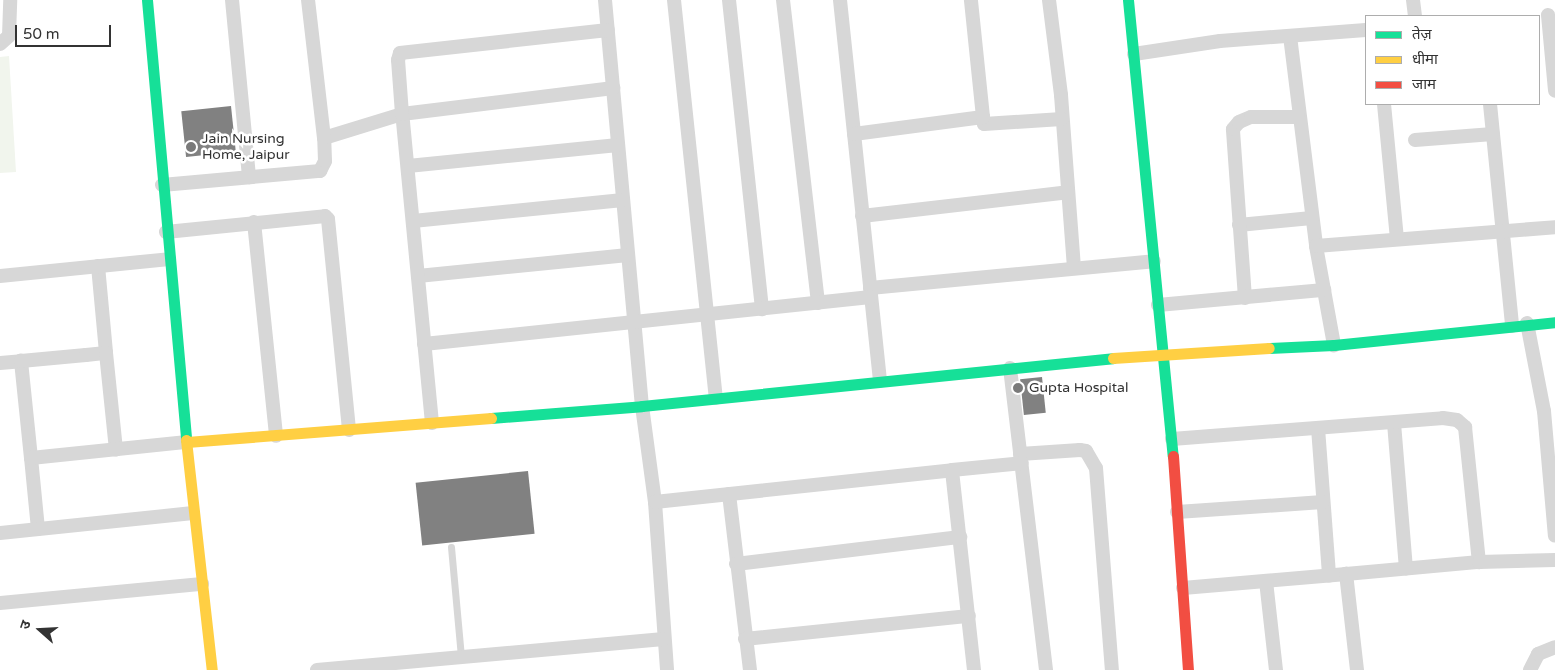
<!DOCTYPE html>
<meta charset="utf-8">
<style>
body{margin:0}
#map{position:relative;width:1555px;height:670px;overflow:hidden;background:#fff;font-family:"Varela Round","Noto Sans Devanagari",sans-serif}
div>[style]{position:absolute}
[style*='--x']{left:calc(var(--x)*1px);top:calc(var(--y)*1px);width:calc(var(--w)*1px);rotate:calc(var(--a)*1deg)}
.green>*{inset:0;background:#f1f5ed}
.building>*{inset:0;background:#818181;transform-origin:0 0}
.lane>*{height:7px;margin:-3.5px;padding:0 3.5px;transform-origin:3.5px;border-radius:3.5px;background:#d7d7d7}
.street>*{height:14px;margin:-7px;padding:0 7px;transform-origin:7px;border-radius:7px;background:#d7d7d7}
.fast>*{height:11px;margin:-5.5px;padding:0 5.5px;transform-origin:5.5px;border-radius:5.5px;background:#16e098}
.slow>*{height:11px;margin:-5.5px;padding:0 5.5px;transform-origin:5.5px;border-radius:5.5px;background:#ffcf43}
.jam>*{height:11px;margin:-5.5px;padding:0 5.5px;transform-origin:5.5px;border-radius:5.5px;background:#f24e42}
.dots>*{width:14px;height:14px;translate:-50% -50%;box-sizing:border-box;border:2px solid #fff;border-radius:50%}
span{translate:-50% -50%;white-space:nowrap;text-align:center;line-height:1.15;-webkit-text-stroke:5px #fff;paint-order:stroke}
.poi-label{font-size:14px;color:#333}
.left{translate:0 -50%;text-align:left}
.legend{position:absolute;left:1365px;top:15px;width:175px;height:90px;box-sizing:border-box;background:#fff;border:1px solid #adadad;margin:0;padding:6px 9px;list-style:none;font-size:15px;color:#333}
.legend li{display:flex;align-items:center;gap:10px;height:25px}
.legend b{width:25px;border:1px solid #adadad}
.north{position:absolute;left:15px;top:605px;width:50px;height:50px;-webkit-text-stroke:4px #fff;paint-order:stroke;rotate:289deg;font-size:14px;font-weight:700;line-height:20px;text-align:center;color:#333}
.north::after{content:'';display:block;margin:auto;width:18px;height:22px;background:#333;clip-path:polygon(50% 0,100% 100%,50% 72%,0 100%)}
.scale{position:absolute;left:15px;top:25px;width:96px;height:22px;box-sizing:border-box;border:2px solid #333;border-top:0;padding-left:6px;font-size:15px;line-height:18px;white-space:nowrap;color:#333;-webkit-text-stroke:4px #fff;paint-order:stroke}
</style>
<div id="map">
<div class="green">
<div style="clip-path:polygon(9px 56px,16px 172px,0 173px,0 57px)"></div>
</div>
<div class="building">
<div style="left:231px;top:106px;width:46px;height:50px;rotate:84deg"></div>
<div style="left:1042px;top:377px;width:36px;height:22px;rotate:84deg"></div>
<div style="left:528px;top:471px;width:63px;height:113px;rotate:84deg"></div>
</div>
<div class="lane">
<div style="--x:451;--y:547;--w:110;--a:84.8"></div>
</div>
<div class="street">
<div style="--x:232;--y:0;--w:178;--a:84.5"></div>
<div style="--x:605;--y:0;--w:408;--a:84.8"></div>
<div style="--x:642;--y:406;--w:97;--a:82.3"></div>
<div style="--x:655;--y:502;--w:168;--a:85.9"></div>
<div style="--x:674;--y:0;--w:400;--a:84"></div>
<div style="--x:729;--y:0;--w:311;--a:83.9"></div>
<div style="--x:783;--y:0;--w:305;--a:83.4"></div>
<div style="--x:840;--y:0;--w:383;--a:84"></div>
<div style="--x:1049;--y:0;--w:96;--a:82.8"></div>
<div style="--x:1061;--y:95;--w:172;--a:85.7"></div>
<div style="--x:1413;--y:0;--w:16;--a:83"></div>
<div style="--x:1548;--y:15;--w:76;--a:84.7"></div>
<div style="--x:1290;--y:36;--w:212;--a:82.9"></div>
<div style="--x:1316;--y:246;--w:101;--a:79.7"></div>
<div style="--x:0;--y:44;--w:12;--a:-42"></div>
<div style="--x:9;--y:36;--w:36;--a:-88"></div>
<div style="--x:1134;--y:54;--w:87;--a:-8.6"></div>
<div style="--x:1220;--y:41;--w:146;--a:-4.3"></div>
<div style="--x:1384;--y:104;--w:135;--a:84.5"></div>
<div style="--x:1490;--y:104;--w:223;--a:84.3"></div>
<div style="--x:983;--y:117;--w:7;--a:82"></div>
<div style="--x:984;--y:124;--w:78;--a:-3.7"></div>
<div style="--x:854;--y:134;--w:130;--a:-7.5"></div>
<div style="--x:983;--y:117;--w:118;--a:-95.9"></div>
<div style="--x:324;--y:138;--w:82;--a:-17.1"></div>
<div style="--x:402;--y:114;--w:213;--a:-7"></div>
<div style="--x:1415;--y:140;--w:78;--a:-4.4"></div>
<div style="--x:408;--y:166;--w:211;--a:-5.7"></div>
<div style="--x:162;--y:185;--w:159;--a:-5.1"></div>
<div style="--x:320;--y:171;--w:11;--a:-63"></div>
<div style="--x:325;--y:161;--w:23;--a:-92"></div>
<div style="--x:324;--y:138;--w:139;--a:-96.6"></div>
<div style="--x:862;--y:216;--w:207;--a:-6.6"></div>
<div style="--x:413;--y:221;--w:211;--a:-5.7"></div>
<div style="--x:254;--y:222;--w:215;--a:84.1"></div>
<div style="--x:1239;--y:225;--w:73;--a:-5.5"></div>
<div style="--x:166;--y:232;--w:160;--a:-5.7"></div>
<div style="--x:325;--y:216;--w:4;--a:45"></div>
<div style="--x:328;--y:219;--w:212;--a:84.3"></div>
<div style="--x:1316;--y:246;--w:240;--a:-4.5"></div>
<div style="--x:98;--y:266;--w:87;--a:84.7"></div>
<div style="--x:0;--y:276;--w:170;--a:-5.7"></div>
<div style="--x:418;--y:276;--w:211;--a:-5.7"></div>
<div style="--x:870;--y:288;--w:285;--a:-5.4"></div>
<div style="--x:1245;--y:298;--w:169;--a:-94.1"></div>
<div style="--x:1233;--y:129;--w:9;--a:-49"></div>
<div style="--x:1239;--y:122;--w:13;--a:-23"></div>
<div style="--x:1251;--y:117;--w:47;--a:0"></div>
<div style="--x:1158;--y:305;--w:167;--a:-5.2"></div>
<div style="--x:1527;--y:323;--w:90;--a:79.1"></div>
<div style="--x:1544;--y:411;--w:125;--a:85"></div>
<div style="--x:424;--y:344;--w:449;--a:-6"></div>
<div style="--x:0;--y:363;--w:21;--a:-5"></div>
<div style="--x:1010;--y:368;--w:304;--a:83.2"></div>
<div style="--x:432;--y:423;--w:310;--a:-95.5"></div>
<div style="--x:402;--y:114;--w:54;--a:-94.2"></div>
<div style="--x:398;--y:60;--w:7;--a:-74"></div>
<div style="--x:400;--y:53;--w:209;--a:-6.3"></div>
<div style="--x:1394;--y:423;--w:146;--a:85.3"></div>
<div style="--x:1318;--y:428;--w:148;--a:85.7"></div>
<div style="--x:1172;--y:439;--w:272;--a:-4.4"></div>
<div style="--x:1443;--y:418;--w:14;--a:8"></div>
<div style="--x:1457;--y:420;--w:11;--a:41"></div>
<div style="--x:1465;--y:427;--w:136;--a:84.1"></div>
<div style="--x:1020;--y:454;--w:60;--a:-3.8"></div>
<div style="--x:1080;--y:450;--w:6;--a:9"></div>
<div style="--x:1086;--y:451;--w:20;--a:60"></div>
<div style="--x:1096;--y:468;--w:203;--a:85.5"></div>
<div style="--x:31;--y:458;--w:98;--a:-95.9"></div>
<div style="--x:21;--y:361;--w:65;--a:-5.3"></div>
<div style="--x:86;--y:355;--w:20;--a:-6"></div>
<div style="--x:106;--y:353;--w:97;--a:84.1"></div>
<div style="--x:729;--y:494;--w:177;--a:83.2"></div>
<div style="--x:655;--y:502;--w:299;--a:-6.1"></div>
<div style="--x:1177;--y:512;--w:146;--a:-3.9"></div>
<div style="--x:38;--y:529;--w:71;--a:-95.6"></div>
<div style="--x:31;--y:458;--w:157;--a:-5.9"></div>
<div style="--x:0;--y:533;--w:194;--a:-5.9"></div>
<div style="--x:736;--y:564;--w:226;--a:-6.9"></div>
<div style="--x:1266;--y:581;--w:90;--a:83.6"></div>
<div style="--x:1183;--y:588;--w:164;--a:-4.9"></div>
<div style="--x:0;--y:603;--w:203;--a:-5.4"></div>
<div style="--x:745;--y:639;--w:225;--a:-5.9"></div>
<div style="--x:317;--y:670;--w:348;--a:-5.1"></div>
<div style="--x:974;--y:670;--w:201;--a:-96.3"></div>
<div style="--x:952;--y:470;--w:70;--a:-5.7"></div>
<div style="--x:1357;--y:670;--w:97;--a:-96.5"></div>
<div style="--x:1346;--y:574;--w:134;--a:-5.2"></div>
<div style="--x:1479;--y:562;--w:76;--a:-1.5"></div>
<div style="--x:1530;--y:670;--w:18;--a:-63"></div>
<div style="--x:1538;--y:654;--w:18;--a:-22"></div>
</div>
<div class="fast">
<div style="--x:147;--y:0;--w:442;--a:84.9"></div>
<div style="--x:1128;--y:0;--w:458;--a:84.4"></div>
<div style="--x:1269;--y:348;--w:65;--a:-2.6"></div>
<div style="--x:1334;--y:345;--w:222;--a:-5.9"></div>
<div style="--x:491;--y:418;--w:151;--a:-4.5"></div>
<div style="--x:642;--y:406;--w:473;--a:-5.8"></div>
</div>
<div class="slow">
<div style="--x:1113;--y:358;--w:156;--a:-3.7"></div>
<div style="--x:186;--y:440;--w:231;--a:83.6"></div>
<div style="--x:187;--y:442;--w:305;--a:-4.5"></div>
</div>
<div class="jam">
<div style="--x:1173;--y:456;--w:215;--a:86"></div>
</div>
<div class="dots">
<div style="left:191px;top:147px;background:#7a7a7a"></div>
<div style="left:1018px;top:388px;background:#7a7a7a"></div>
</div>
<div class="poi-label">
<span class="left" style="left:202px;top:147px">Jain Nursing<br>Home, Jaipur</span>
<span class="left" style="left:1029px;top:388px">Gupta Hospital</span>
</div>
<ul class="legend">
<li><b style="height:6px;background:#16e098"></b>तेज़</li>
<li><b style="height:6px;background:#ffcf43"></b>धीमा</li>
<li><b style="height:6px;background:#f24e42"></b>जाम</li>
</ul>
<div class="north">उ</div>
<div class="scale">50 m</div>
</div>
